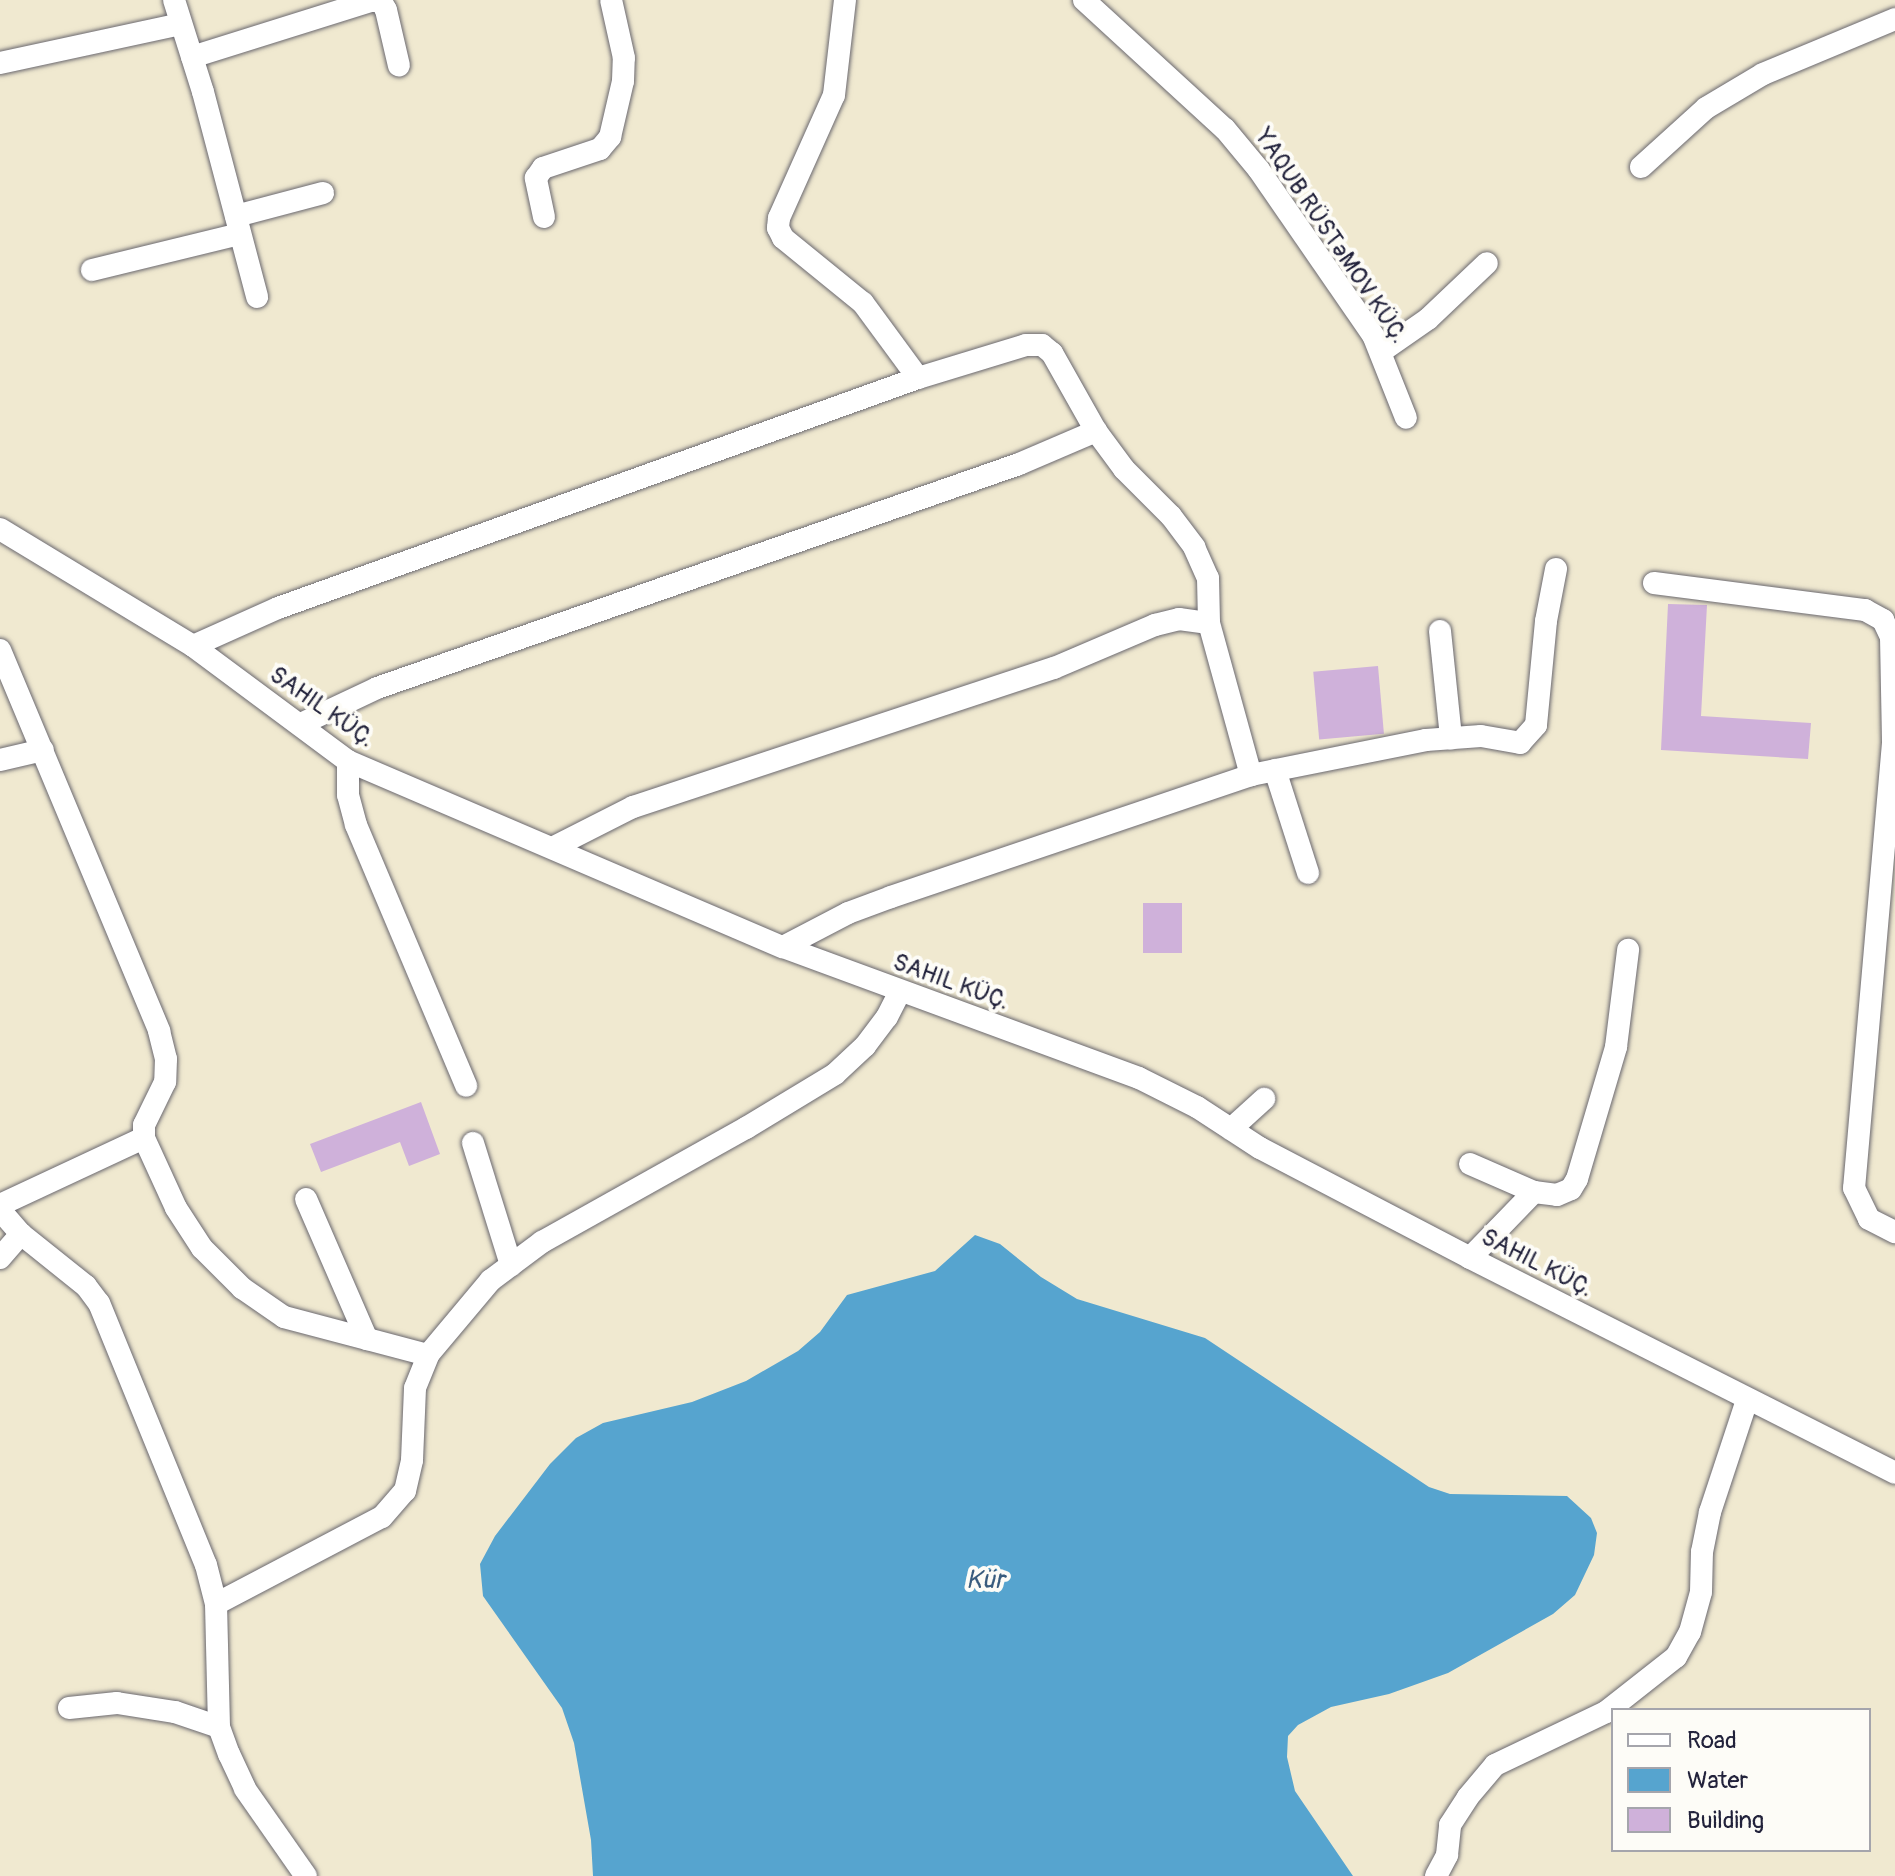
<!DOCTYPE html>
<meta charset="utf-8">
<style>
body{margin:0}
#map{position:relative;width:1895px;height:1876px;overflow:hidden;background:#f0e9d0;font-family:Pangolin,sans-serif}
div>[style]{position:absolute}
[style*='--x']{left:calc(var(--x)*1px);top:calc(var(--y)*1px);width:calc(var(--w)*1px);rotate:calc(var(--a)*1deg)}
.water>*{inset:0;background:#56a4cf}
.building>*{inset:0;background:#cfb1da;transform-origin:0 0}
.roads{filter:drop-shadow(0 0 2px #6a686f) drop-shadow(0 0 2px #6a686f)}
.minor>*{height:22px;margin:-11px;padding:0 11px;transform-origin:11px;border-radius:11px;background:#fff}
span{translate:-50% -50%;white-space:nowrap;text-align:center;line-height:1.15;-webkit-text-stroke:8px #fdfcf7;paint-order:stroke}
.street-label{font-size:24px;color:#22223b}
.water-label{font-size:26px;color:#395c7e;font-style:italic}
.legend{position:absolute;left:1611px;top:1708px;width:260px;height:144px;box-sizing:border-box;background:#fdfcf7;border:2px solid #a5a5ac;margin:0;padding:10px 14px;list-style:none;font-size:24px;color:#22223b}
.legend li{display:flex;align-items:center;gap:16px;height:40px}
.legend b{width:40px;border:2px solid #a5a5ac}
</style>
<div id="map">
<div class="water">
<div style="clip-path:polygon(975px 1235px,1000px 1244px,1041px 1277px,1077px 1299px,1205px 1338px,1429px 1487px,1450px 1494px,1567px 1496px,1591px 1518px,1597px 1533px,1594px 1555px,1575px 1595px,1553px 1614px,1448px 1673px,1389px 1694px,1331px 1707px,1298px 1725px,1288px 1736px,1287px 1757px,1295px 1791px,1353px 1876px,593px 1876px,591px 1840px,574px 1743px,562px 1708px,483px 1596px,480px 1564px,495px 1536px,550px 1464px,576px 1438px,603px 1423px,692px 1402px,746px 1381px,798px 1351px,820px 1332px,847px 1295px,935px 1271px)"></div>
</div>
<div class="building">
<div style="clip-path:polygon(1668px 604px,1707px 605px,1701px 716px,1811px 723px,1808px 759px,1661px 750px)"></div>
<div style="left:1378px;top:666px;width:68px;height:65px;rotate:85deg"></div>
<div style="left:1143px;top:903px;width:39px;height:50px"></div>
<div style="clip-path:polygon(421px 1102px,440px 1154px,409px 1166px,400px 1142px,321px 1172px,310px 1144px)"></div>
</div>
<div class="roads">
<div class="minor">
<div style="--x:174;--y:0;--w:96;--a:72.5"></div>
<div style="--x:203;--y:92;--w:212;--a:75.2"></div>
<div style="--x:845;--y:0;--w:96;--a:96.6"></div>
<div style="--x:834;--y:95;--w:135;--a:114.1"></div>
<div style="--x:779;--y:218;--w:10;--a:96"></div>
<div style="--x:778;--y:228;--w:11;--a:63"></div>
<div style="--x:783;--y:238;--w:103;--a:39.1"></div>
<div style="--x:863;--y:303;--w:93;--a:53.7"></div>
<div style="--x:1084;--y:0;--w:191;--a:42.5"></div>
<div style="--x:1225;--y:129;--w:53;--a:50.3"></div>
<div style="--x:1259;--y:170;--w:201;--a:55.4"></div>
<div style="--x:1373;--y:335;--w:89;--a:68.3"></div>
<div style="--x:192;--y:57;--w:188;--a:-17.4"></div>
<div style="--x:371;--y:1;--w:10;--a:0"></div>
<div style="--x:381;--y:1;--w:10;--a:61"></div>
<div style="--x:386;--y:10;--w:57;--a:76.9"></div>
<div style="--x:0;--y:63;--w:185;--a:-12.2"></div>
<div style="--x:1641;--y:167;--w:88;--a:-42.2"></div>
<div style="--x:1706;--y:108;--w:66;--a:-30.8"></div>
<div style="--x:1763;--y:74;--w:143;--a:-22.6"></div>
<div style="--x:236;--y:216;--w:90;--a:-14.8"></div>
<div style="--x:544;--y:217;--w:40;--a:-102"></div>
<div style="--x:536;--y:178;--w:12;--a:-55"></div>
<div style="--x:543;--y:168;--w:60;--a:-18.4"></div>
<div style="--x:600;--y:149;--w:16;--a:-50"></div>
<div style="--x:610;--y:137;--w:57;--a:-76.9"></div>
<div style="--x:623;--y:81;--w:23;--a:-88"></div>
<div style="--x:624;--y:58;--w:59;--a:-102.6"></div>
<div style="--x:92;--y:270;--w:152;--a:-13.7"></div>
<div style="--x:1382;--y:351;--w:56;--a:-34.8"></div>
<div style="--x:1428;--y:319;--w:81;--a:-43.5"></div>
<div style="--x:0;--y:529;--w:226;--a:31.2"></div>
<div style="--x:193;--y:646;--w:193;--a:36.6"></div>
<div style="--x:348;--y:761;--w:473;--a:23.2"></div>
<div style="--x:783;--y:947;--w:379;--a:20.2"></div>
<div style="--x:1139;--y:1078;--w:65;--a:26.6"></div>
<div style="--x:1197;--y:1107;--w:75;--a:33.1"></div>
<div style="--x:1260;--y:1148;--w:237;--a:27.6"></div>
<div style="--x:1470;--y:1258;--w:476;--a:26.8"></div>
<div style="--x:1654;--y:583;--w:213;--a:7.3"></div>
<div style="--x:1865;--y:610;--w:21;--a:29"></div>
<div style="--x:1883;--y:620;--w:19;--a:65"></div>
<div style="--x:1891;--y:637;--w:106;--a:88.9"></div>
<div style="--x:1893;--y:743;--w:447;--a:95"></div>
<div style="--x:1854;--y:1188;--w:34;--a:64"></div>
<div style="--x:1869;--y:1219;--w:29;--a:27"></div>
<div style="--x:1440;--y:631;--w:108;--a:84.1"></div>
<div style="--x:193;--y:646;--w:93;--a:-24.1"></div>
<div style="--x:278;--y:608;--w:680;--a:-19.77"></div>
<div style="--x:918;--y:378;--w:113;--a:-17"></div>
<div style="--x:1026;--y:345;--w:16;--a:0"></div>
<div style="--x:1042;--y:345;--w:13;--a:39"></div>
<div style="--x:1052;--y:353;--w:90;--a:60.6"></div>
<div style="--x:1096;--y:431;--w:47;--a:53.6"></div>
<div style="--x:1124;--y:469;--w:66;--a:45"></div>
<div style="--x:1171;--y:516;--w:39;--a:53"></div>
<div style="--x:1194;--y:547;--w:34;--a:66"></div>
<div style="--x:1208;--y:578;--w:45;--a:88.7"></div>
<div style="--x:1209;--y:623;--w:158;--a:74.6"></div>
<div style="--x:0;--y:650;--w:413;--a:67.3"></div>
<div style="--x:159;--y:1031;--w:29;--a:76"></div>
<div style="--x:166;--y:1059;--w:23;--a:92"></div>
<div style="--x:165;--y:1082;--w:48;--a:116"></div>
<div style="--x:144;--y:1125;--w:13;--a:90"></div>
<div style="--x:144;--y:1138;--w:77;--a:65.4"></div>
<div style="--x:176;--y:1208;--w:48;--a:57"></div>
<div style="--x:202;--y:1248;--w:57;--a:45"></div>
<div style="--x:242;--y:1288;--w:51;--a:34.6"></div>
<div style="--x:284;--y:1317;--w:149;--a:14.8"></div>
<div style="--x:301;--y:724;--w:84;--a:-25.3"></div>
<div style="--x:377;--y:688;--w:680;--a:-19.23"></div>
<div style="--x:1019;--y:464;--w:84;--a:-23.2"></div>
<div style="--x:0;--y:760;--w:44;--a:-13.1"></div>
<div style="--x:348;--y:761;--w:34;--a:90"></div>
<div style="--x:348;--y:795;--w:31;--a:75"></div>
<div style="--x:356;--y:825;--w:283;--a:67.1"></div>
<div style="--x:1275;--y:770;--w:108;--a:72.2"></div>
<div style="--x:554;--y:847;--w:89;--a:-26.9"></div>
<div style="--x:633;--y:807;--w:443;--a:-18.3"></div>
<div style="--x:1054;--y:668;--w:110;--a:-23.1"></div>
<div style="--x:1155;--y:625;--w:25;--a:-14"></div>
<div style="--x:1179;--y:619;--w:30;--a:8"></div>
<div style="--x:783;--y:947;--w:73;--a:-27.6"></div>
<div style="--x:848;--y:913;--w:46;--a:-20.4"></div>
<div style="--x:891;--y:897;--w:380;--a:-18.7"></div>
<div style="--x:1251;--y:775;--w:178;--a:-11.3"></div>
<div style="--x:1426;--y:740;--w:55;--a:-4.2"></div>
<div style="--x:1481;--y:736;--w:40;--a:10"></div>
<div style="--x:1520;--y:743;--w:24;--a:-48"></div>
<div style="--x:1536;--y:725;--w:104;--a:-84.5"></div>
<div style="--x:1546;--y:621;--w:53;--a:-79.1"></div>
<div style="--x:1231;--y:1129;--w:45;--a:-42.3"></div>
<div style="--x:473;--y:1143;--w:128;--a:72.7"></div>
<div style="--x:1470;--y:1164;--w:70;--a:23.6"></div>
<div style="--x:306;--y:1199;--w:153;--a:66.5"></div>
<div style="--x:0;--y:1205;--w:159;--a:-25"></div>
<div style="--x:0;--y:1210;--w:32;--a:49"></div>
<div style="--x:21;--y:1234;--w:83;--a:38.7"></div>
<div style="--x:86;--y:1286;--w:21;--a:53"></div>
<div style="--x:99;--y:1303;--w:283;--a:67.8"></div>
<div style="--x:206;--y:1565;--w:40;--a:75.6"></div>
<div style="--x:216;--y:1604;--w:123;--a:88.6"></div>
<div style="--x:219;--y:1727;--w:29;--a:70"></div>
<div style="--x:229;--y:1754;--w:38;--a:65"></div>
<div style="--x:245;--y:1789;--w:106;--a:55"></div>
<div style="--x:0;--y:1258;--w:32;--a:-49"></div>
<div style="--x:1470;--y:1258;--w:92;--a:-45.9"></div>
<div style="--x:1534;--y:1192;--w:23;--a:7"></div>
<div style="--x:1557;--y:1195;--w:15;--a:-23"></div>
<div style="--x:1571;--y:1189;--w:12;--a:-59"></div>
<div style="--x:1577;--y:1179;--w:138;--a:-73.5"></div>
<div style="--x:1616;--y:1047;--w:98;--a:-82.9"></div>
<div style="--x:216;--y:1604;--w:187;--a:-27.7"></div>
<div style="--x:382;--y:1517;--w:35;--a:-49"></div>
<div style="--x:405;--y:1491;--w:32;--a:-77"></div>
<div style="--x:412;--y:1460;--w:72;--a:-87.6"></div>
<div style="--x:415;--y:1388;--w:35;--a:-68"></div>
<div style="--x:428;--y:1355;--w:98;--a:-50"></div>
<div style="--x:491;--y:1280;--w:64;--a:-36.7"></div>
<div style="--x:542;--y:1242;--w:234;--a:-29.2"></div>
<div style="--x:746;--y:1128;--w:104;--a:-31.2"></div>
<div style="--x:835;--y:1074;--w:41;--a:-43"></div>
<div style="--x:865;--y:1046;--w:36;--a:-53"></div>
<div style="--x:887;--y:1017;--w:28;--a:-63"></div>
<div style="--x:69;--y:1708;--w:48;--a:-5.9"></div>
<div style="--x:117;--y:1703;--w:59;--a:8.8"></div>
<div style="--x:175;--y:1712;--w:46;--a:18.8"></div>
<div style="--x:1436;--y:1876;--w:24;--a:-62"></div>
<div style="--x:1447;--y:1855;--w:30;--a:-84"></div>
<div style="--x:1450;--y:1825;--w:33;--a:-57"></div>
<div style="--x:1468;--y:1797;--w:42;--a:-49.8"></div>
<div style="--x:1495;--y:1765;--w:123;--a:-25.5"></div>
<div style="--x:1606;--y:1712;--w:89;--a:-38.2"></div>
<div style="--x:1676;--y:1657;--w:29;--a:-61"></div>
<div style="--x:1690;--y:1632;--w:41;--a:-74.6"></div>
<div style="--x:1701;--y:1592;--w:40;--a:-88.6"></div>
<div style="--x:1702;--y:1552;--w:41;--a:-78.7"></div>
<div style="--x:1710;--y:1512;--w:118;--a:-71.7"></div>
</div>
</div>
<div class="street-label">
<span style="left:1331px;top:236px;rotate:56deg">YAQUB RÜSTƏMOV KÜÇ.</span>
<span style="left:322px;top:707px;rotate:35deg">SAHIL KÜÇ.</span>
<span style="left:951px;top:982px;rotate:20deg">SAHIL KÜÇ.</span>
<span style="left:1537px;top:1263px;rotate:27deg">SAHIL KÜÇ.</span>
</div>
<div class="water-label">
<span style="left:985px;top:1581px">Kür</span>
</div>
<ul class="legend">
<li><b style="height:10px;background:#fff"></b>Road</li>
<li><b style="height:22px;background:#56a4cf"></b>Water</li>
<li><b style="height:22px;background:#cfb1da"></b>Building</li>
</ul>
</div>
